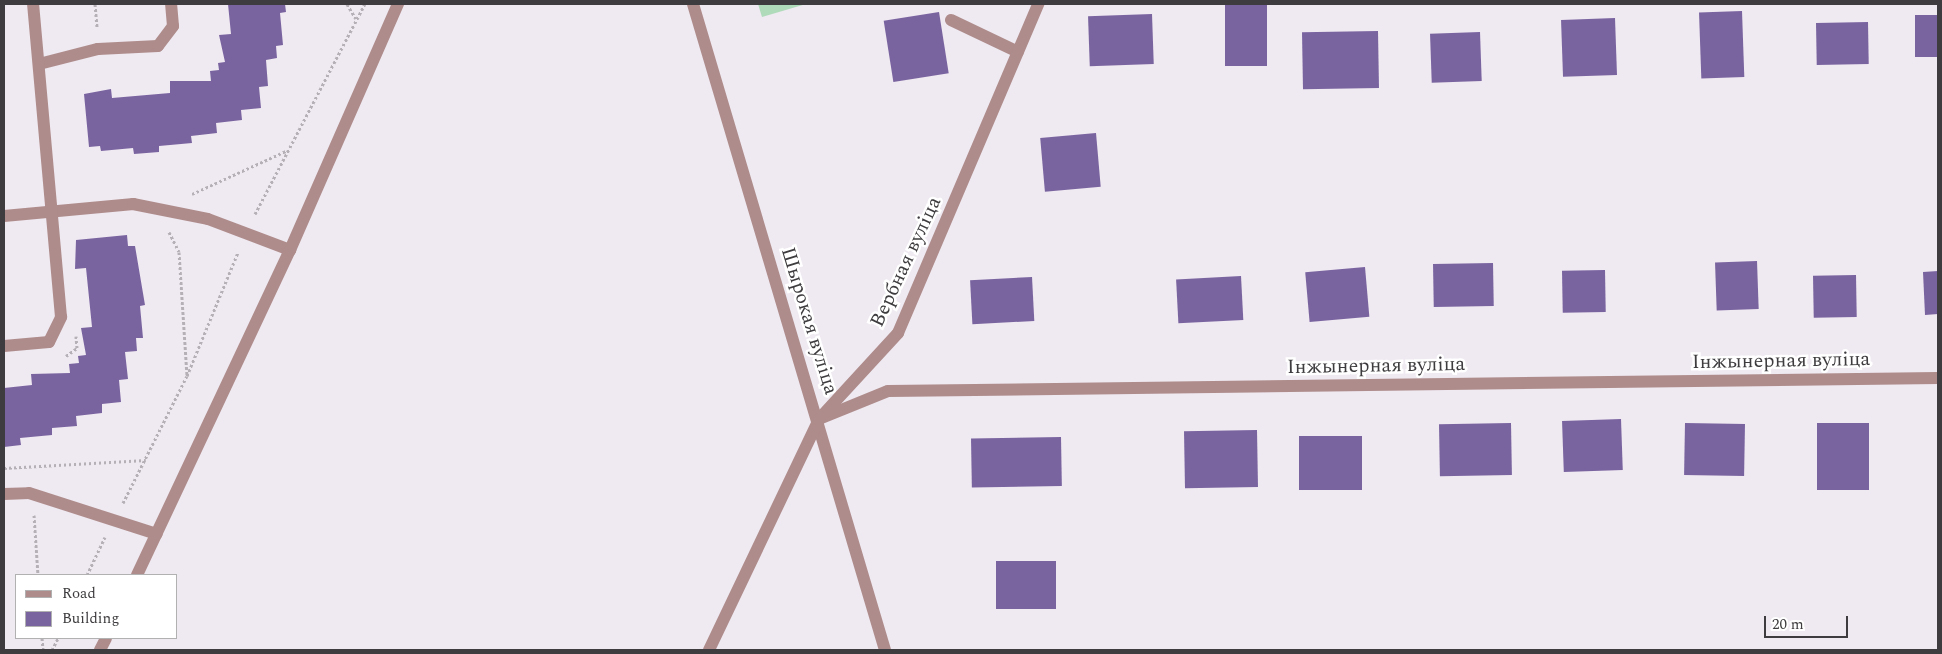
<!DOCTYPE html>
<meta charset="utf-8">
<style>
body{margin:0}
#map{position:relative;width:1942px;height:654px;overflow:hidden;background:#efe9f1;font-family:Spectral,serif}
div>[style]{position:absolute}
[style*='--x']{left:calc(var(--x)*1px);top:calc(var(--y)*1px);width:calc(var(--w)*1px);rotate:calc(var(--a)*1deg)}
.green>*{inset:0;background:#afdbba}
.building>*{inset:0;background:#7a64a0;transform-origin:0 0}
.path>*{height:3px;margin-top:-1.5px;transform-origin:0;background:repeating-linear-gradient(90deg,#b5b0b6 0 2.5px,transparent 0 5px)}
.minor>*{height:12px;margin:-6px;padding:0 6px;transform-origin:6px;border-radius:6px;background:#ae8c8b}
span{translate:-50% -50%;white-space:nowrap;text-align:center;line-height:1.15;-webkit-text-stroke:5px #fff;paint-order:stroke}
.street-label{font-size:20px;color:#3e3c3e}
.frame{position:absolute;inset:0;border:5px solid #3e3c3e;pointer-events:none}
.legend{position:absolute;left:15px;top:574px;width:162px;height:65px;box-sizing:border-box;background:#fff;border:1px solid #b2b1b2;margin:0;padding:6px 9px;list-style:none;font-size:15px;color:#3e3c3e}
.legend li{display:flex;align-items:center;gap:10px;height:25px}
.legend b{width:25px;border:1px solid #b2b1b2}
.scale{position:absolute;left:1764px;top:616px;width:84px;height:22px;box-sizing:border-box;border:2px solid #3e3c3e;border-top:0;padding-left:6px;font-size:15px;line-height:18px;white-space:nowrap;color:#3e3c3e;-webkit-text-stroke:4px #fff;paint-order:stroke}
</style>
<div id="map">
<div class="green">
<div style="clip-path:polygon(758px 4px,806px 4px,762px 17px)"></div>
</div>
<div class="building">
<div style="clip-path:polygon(228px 4px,285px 4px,286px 12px,280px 13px,283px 45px,276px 46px,277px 58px,266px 60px,268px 86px,259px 87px,261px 108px,241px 110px,242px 120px,216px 123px,217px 133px,191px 136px,192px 143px,159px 146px,159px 152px,134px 154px,133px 148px,101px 151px,100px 146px,89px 147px,84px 94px,111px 89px,112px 98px,170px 93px,170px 81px,211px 81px,210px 71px,219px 70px,218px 63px,225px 62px,219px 35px,231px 34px)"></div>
<div style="left:1225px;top:4px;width:42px;height:62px"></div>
<div style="left:1742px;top:11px;width:66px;height:43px;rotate:88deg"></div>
<div style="left:939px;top:12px;width:62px;height:56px;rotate:81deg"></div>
<div style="left:1152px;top:14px;width:50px;height:64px;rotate:88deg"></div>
<div style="left:1915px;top:15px;width:23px;height:42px"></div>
<div style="left:1615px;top:18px;width:57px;height:54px;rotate:88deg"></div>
<div style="left:1868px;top:22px;width:42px;height:52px;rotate:89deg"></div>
<div style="left:1378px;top:31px;width:57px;height:76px;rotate:89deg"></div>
<div style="left:1480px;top:32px;width:49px;height:50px;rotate:88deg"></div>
<div style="left:1096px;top:133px;width:54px;height:56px;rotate:85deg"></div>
<div style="clip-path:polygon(127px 235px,128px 246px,135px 246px,145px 305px,140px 306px,143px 338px,136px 338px,137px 351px,125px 352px,128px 379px,119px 380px,121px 402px,102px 404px,102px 413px,76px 416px,77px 426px,52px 428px,52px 435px,20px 438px,21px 445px,4px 447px,4px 388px,32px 385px,31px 374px,70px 373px,69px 364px,79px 363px,78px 356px,86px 355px,81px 328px,92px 327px,86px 268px,75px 269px,76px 240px)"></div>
<div style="left:1757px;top:261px;width:48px;height:42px;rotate:88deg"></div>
<div style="left:1493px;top:263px;width:43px;height:60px;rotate:89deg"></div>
<div style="left:1365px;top:267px;width:50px;height:60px;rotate:85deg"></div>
<div style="left:1605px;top:270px;width:42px;height:43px;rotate:89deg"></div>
<div style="clip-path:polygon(1938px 271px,1938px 314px,1925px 315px,1923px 272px)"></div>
<div style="left:1856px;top:275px;width:42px;height:43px;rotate:89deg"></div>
<div style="left:1241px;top:276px;width:44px;height:65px;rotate:87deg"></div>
<div style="left:1032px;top:277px;width:44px;height:62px;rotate:87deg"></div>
<div style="left:1621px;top:419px;width:51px;height:59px;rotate:88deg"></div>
<div style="left:1511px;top:423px;width:52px;height:72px;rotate:89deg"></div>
<div style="left:1685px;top:423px;width:60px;height:52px;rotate:1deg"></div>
<div style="left:1817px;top:423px;width:52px;height:67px"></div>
<div style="left:1257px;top:430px;width:57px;height:73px;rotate:89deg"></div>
<div style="left:1299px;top:436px;width:63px;height:54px"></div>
<div style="left:1061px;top:437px;width:49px;height:90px;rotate:89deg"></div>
<div style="left:1056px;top:561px;width:48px;height:60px;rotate:90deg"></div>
</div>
<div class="path">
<div style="--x:95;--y:4;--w:24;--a:85"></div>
<div style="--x:347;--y:4;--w:17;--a:59"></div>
<div style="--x:192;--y:194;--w:103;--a:-24.6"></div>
<div style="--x:255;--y:214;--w:237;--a:-62.4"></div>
<div style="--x:169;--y:232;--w:22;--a:63"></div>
<div style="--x:179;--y:252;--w:124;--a:86.3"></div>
<div style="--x:66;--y:356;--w:14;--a:-36"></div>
<div style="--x:77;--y:348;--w:12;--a:-95"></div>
<div style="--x:4;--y:468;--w:142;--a:-3.2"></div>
<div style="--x:123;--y:503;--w:142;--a:-63.3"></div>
<div style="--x:187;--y:376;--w:134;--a:-67.6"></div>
<div style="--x:34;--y:515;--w:60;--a:86.2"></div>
<div style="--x:87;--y:575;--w:42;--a:-64.7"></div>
<div style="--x:42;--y:638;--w:12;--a:85"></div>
<div style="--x:52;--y:650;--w:13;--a:-63"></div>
</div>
<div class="minor">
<div style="--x:693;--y:4;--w:674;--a:73.45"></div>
<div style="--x:951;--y:20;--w:74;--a:25.5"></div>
<div style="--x:39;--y:64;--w:61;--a:-14.3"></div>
<div style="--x:98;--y:49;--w:60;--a:-2.9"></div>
<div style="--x:158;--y:46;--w:25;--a:-53"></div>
<div style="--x:173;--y:26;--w:22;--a:-95"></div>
<div style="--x:4;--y:216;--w:130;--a:-5.3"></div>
<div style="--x:133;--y:204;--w:76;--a:11.3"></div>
<div style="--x:208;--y:219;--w:88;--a:20.7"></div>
<div style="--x:4;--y:346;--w:45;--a:-5.1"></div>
<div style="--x:49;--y:342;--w:28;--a:-64"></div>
<div style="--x:61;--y:317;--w:314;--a:-95.1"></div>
<div style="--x:819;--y:419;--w:74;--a:-22.1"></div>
<div style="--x:888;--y:391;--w:1050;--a:-0.71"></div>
<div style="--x:4;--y:494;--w:25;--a:-2"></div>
<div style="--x:29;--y:493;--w:134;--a:17.8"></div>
<div style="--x:137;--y:575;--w:359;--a:-64.8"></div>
<div style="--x:290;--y:250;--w:269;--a:-66.3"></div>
<div style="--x:100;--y:650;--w:13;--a:-63"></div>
<div style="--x:709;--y:650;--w:256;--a:-64.5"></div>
<div style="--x:819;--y:419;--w:117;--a:-47.4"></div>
<div style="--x:898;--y:333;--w:358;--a:-66.9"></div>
</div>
<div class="street-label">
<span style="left:906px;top:262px;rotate:-65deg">Вербная вуліца</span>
<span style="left:809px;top:321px;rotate:73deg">Шырокая вуліца</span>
<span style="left:1781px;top:361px;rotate:-1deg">Інжынерная вуліца</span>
<span style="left:1376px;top:366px;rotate:-1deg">Інжынерная вуліца</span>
</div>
<div class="frame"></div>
<ul class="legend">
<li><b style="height:6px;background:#ae8c8b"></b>Road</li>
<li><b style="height:14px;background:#7a64a0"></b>Building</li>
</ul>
<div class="scale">20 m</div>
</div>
